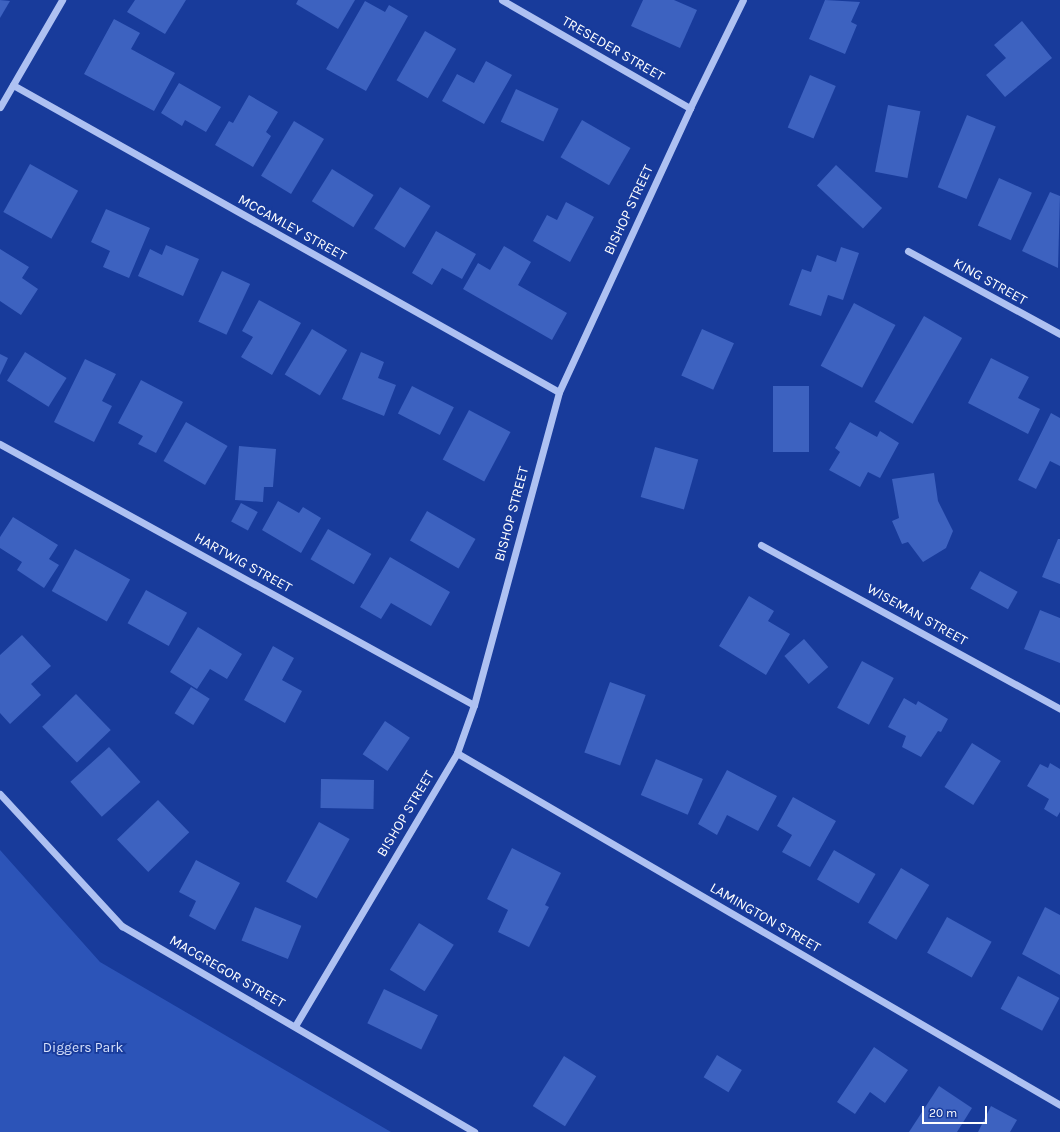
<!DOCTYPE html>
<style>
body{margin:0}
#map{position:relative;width:1060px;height:1132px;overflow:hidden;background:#183b9b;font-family:Karla,sans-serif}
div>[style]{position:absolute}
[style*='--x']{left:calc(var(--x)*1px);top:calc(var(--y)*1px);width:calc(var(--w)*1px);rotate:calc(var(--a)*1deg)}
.green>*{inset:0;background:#2c54b8}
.building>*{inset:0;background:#3d62c0;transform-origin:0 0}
.minor>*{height:7px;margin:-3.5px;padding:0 3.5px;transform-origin:3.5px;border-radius:3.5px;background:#aec1f2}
span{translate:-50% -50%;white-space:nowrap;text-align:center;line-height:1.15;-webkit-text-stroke:3.5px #183b9b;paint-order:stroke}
.street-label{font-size:14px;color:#fff}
.park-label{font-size:14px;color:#d6e1fc}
.scale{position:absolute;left:922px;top:1106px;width:65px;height:18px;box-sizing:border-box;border:2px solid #fff;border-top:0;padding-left:5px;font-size:12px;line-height:14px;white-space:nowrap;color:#fff;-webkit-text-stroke:3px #183b9b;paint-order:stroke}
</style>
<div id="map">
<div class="green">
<div style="clip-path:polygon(0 850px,100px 962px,391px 1132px,0 1132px)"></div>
</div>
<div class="building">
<div style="clip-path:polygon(0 0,10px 1px,0 18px)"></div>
<div style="clip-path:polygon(135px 0,186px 0,165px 34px,127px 12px)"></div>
<div style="clip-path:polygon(298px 0,355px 0,338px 29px,296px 4px)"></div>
<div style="clip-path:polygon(643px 0,674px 0,697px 10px,680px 48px,631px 26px)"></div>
<div style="clip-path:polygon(825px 0,860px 2px,851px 22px,857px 25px,845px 54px,809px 39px)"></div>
<div style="clip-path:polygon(365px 1px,385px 12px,389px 5px,408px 16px,366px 91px,326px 69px)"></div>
<div style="clip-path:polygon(114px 19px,140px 33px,131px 49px,175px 73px,154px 111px,84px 74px)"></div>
<div style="clip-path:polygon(1022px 21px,1052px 58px,1005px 97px,986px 75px,1006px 58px,994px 45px)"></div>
<div style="left:425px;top:31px;width:36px;height:57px;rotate:30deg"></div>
<div style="clip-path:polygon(486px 61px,512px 75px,484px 124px,442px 101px,457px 74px,474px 83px)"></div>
<div style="left:810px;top:75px;width:28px;height:57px;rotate:23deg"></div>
<div style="clip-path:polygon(179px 83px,221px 107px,206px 132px,185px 120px,182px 126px,161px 113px)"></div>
<div style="left:516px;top:89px;width:47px;height:36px;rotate:25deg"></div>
<div style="clip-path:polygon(249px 95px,278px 112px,266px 132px,271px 136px,253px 167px,215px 145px,229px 121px,233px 123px)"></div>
<div style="left:888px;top:105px;width:33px;height:68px;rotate:11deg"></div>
<div style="left:967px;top:115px;width:31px;height:78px;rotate:22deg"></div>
<div style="left:582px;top:120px;width:56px;height:43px;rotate:30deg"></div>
<div style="left:294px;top:121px;width:35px;height:64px;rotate:31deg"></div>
<div style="left:30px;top:164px;width:55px;height:55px;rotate:29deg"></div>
<div style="left:836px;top:165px;width:63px;height:28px;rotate:43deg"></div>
<div style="left:332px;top:169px;width:49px;height:38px;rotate:32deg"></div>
<div style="left:999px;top:178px;width:36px;height:52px;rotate:24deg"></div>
<div style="left:400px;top:187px;width:36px;height:49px;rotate:32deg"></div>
<div style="clip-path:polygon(1050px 192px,1060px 196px,1058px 268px,1022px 251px)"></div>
<div style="clip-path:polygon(566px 202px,594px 217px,570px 262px,533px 241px,547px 215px,557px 220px)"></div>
<div style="clip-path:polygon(106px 209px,150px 228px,129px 278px,103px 267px,110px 251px,91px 242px)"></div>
<div style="clip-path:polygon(436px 231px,476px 254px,462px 279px,442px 268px,432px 285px,412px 273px)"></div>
<div style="clip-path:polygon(166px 245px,199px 259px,183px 296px,138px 276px,150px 249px,162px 255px)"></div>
<div style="clip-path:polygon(504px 246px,531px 262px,518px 285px,567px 313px,552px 340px,463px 289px,478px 263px,490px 270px)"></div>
<div style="clip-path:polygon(841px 247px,859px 253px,843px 300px,828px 295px,821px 316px,789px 305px,802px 269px,811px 272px,817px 255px,836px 262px)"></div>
<div style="clip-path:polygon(0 249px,29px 267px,22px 278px,38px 289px,21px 315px,0 301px)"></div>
<div style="left:222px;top:271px;width:31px;height:56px;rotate:25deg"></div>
<div style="clip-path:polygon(259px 300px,301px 323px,272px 375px,241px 357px,253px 337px,242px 331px)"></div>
<div style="left:854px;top:303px;width:47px;height:71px;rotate:28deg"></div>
<div style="left:924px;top:316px;width:44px;height:99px;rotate:30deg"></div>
<div style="left:312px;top:329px;width:41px;height:53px;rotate:31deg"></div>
<div style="left:702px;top:329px;width:35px;height:51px;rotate:24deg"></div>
<div style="left:25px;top:352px;width:49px;height:34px;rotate:32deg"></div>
<div style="clip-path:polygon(361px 352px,384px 362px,378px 378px,396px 385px,384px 416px,342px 399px)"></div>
<div style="clip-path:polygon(0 354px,8px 358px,0 375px)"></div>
<div style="clip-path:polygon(991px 358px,1029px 377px,1018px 398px,1040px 409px,1028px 434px,968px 403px)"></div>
<div style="clip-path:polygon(85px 359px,116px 374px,102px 401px,112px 406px,94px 442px,54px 422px)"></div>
<div style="clip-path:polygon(141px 380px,183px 402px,156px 453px,138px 444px,143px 436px,118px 423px)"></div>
<div style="left:412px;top:386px;width:47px;height:31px;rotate:27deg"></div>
<div style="left:773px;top:386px;width:36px;height:66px"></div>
<div style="left:469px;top:410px;width:47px;height:56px;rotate:28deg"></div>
<div style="clip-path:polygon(1051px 413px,1060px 418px,1060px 466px,1050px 461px,1036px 489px,1018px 480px)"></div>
<div style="left:186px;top:422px;width:48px;height:45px;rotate:30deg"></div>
<div style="clip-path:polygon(850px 422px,877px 437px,880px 431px,899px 443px,880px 478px,868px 472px,860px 487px,829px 470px,840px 452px,835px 448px)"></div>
<div style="clip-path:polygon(239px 446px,276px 449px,273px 487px,264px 487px,263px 502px,235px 500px)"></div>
<div style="left:655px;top:447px;width:45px;height:52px;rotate:16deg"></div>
<div style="clip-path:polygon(934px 473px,938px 501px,953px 531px,946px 548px,923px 562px,908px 542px,902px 544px,892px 521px,899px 518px,892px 479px)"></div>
<div style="clip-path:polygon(278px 501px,299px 513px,303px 507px,321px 518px,301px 553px,262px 530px)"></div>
<div style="left:241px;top:503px;width:19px;height:21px;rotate:28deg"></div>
<div style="left:427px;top:511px;width:56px;height:34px;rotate:30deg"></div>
<div style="clip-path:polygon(13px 517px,58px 545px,49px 559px,59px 565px,44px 588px,17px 570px,22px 562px,0 548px,0 537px)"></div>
<div style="left:328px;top:529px;width:50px;height:35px;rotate:30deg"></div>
<div style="clip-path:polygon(1058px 539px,1060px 539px,1060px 584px,1042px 577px)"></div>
<div style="left:75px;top:549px;width:63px;height:48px;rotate:29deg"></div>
<div style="clip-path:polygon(390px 557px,450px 592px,431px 626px,391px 603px,381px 619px,360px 607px)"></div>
<div style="left:980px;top:571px;width:43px;height:20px;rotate:29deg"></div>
<div style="left:146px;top:590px;width:47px;height:38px;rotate:29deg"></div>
<div style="clip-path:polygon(749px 596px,774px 611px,768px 621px,790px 634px,766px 675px,719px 646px)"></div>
<div style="clip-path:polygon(1040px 610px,1060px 618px,1060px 663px,1024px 649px)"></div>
<div style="clip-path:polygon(198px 627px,242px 654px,227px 679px,210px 669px,197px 689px,170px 672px)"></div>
<div style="clip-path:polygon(22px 635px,51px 666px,31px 684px,41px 695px,10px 724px,0 713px,0 655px)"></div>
<div style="left:804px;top:639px;width:37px;height:26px;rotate:49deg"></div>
<div style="clip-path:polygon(273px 646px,294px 658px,282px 680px,302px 691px,285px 723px,244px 700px)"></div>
<div style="left:862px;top:661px;width:36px;height:53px;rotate:28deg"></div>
<div style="left:610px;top:682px;width:38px;height:75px;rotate:20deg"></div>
<div style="left:191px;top:687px;width:22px;height:31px;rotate:32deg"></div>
<div style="left:76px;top:694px;width:50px;height:47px;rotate:46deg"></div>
<div style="clip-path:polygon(904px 698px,916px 705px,918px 701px,948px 719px,941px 732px,938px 731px,921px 757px,902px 747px,906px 736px,888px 727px)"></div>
<div style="left:385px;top:721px;width:30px;height:40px;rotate:34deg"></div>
<div style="left:972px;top:743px;width:34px;height:52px;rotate:32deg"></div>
<div style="left:109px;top:747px;width:47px;height:52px;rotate:48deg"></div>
<div style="left:656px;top:759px;width:51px;height:39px;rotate:23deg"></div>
<div style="clip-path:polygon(1050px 763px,1060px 769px,1060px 812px,1057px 817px,1044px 809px,1049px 799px,1027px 786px,1040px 764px,1048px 768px)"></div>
<div style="clip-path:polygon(727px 770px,777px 796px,758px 831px,727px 815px,717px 835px,698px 824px)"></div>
<div style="left:321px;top:779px;width:53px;height:29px;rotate:1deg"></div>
<div style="clip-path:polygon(793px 797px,836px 821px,810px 867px,782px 852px,792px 835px,777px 826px)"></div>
<div style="left:158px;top:800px;width:45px;height:57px;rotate:46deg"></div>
<div style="left:319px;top:822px;width:35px;height:68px;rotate:29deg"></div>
<div style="clip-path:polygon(512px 848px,561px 873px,545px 905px,549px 907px,529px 947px,498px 932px,508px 910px,487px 899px)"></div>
<div style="left:834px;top:850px;width:48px;height:34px;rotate:30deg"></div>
<div style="clip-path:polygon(196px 860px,240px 883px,215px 930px,189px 916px,196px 901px,179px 892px)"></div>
<div style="left:901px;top:868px;width:33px;height:64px;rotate:31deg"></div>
<div style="left:255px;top:907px;width:50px;height:36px;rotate:22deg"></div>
<div style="clip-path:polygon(1045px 907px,1060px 915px,1060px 975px,1022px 954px)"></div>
<div style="left:947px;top:917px;width:51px;height:41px;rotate:29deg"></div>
<div style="left:419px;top:923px;width:41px;height:55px;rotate:32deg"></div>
<div style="left:1018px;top:976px;width:47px;height:37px;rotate:28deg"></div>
<div style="left:384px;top:989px;width:60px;height:38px;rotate:26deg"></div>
<div style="clip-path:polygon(874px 1047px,908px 1070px,885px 1103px,870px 1092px,855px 1114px,837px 1102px)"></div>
<div style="left:717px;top:1055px;width:29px;height:26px;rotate:31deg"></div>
<div style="left:564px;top:1056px;width:38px;height:59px;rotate:32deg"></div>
<div style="clip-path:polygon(939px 1086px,972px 1108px,957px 1132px,909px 1132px)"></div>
<div style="clip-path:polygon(991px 1106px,1017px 1120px,1010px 1132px,978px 1132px)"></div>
</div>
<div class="minor">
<div style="--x:502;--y:0;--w:217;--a:29.9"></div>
<div style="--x:13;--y:85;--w:626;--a:29.35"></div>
<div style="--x:0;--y:107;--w:124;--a:-59.9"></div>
<div style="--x:908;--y:251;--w:173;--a:28.6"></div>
<div style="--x:0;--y:444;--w:541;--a:28.84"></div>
<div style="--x:761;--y:545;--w:341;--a:28.7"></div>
<div style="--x:457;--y:753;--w:698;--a:30.27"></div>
<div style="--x:0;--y:794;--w:180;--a:47.3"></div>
<div style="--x:122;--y:926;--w:408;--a:30.3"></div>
<div style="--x:295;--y:1026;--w:317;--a:-59.3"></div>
<div style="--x:457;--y:753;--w:51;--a:-70.5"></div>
<div style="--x:474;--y:705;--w:324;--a:-74.8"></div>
<div style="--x:559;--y:392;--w:313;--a:-65.2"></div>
<div style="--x:690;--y:108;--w:120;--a:-63.9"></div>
</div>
<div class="street-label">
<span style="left:613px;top:49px;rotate:30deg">TRESEDER STREET</span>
<span style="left:629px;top:210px;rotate:-65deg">BISHOP STREET</span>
<span style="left:292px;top:228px;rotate:29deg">MCCAMLEY STREET</span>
<span style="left:990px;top:282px;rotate:29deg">KING STREET</span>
<span style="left:512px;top:514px;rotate:-75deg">BISHOP STREET</span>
<span style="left:243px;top:563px;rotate:29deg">HARTWIG STREET</span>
<span style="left:917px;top:615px;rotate:29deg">WISEMAN STREET</span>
<span style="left:406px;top:814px;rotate:-59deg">BISHOP STREET</span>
<span style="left:765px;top:918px;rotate:30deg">LAMINGTON STREET</span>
<span style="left:227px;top:972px;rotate:30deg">MACGREGOR STREET</span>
</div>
<div class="park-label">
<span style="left:83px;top:1048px">Diggers Park</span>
</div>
<div class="scale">20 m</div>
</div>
